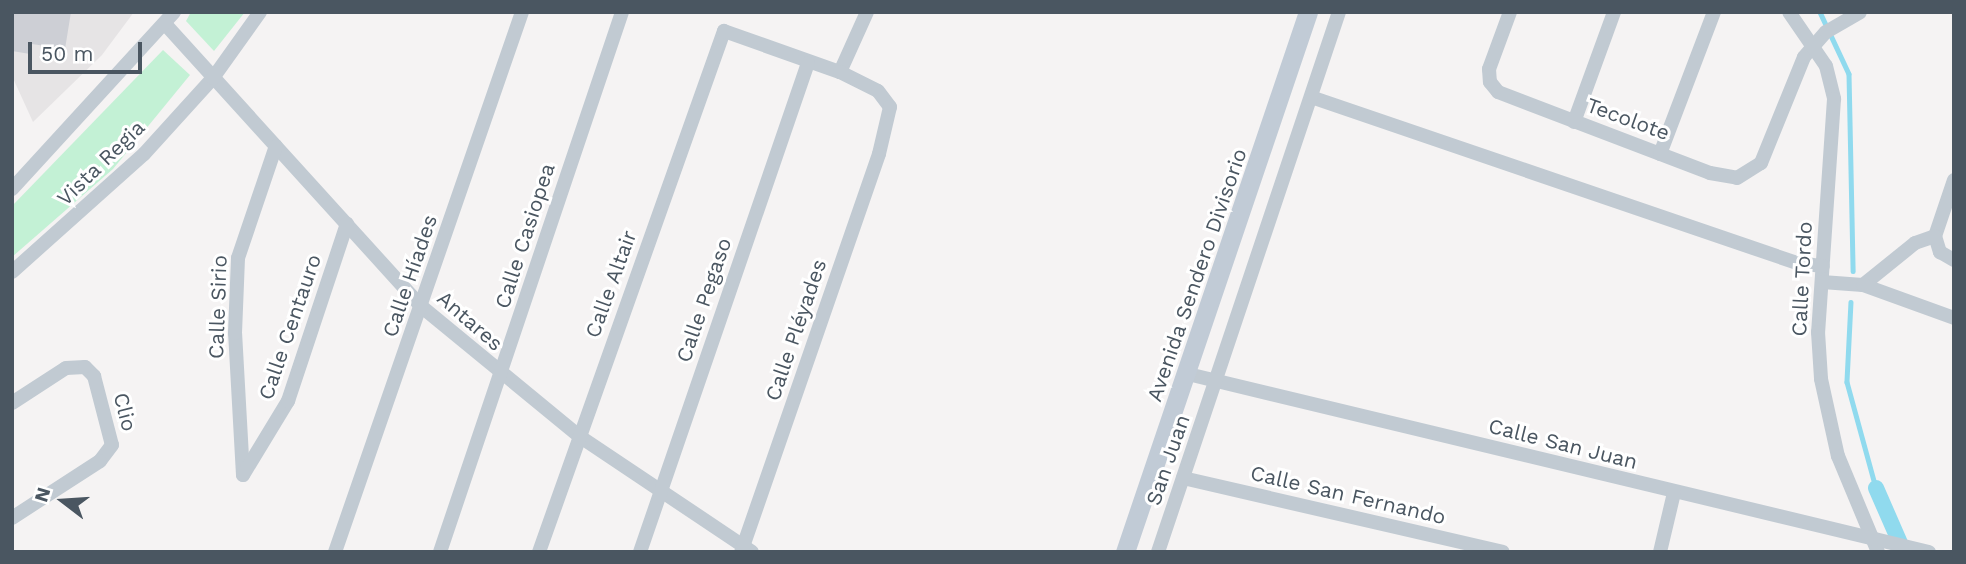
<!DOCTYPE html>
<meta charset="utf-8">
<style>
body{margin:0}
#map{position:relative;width:1966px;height:564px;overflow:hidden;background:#f5f3f3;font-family:"Work Sans",sans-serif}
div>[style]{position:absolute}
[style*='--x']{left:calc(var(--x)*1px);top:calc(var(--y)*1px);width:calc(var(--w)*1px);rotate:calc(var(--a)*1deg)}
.education>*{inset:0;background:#e6e4e5}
.green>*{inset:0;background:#c3f1d5}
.stream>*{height:4.5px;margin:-2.25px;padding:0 2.25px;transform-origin:2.25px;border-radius:2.25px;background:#90daee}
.canal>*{height:16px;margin:-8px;padding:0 8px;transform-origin:8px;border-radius:8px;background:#90daee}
.building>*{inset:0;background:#cdcfd5}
.street>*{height:14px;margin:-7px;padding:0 7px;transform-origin:7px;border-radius:7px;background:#c1cad2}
.secondary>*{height:19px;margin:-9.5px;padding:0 9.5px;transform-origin:9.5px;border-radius:9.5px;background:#c1cbd6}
span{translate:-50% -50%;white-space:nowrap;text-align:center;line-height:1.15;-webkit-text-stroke:6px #fff;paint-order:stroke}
.street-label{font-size:21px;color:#4a5661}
.frame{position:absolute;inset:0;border:14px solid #4a5661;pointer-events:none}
.north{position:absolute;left:28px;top:466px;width:70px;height:70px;-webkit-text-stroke:5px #fff;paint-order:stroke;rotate:287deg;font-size:19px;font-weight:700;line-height:28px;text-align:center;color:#4a5661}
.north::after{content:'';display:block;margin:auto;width:24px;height:32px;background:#4a5661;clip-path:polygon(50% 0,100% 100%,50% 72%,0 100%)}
.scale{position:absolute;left:28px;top:42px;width:114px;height:32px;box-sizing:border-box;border:4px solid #4a5661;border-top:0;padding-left:9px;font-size:21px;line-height:24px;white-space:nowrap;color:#4a5661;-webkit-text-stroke:5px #fff;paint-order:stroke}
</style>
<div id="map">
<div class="education">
<div style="clip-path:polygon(12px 12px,134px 12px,102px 55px,33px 122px,12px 76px)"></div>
</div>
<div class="green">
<div style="clip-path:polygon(191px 12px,245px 12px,214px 51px,186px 21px)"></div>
<div style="clip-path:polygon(163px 50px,190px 75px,113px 169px,12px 257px,12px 206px)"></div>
</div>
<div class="stream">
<div style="--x:1820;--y:12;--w:68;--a:64.9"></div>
<div style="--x:1849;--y:74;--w:197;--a:88.8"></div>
<div style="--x:1851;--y:302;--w:80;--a:92.9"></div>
<div style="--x:1847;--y:382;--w:110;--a:74.7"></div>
</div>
<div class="canal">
<div style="--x:1876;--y:488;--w:70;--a:66.4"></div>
</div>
<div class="building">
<div style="clip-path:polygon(12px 12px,71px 12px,65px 49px,32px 44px,30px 54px,12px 51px)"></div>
</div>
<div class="street">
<div style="--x:1510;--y:12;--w:61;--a:110.2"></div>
<div style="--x:1489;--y:69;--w:13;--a:86"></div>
<div style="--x:1490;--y:82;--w:13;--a:51"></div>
<div style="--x:1498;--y:92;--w:227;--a:20.9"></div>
<div style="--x:1710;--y:173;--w:27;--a:10"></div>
<div style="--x:1737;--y:178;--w:28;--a:-32"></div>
<div style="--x:1761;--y:163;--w:114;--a:-67.9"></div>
<div style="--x:1804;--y:57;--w:33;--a:-49"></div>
<div style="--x:1826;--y:32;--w:39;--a:-30"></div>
<div style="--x:1789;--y:12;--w:65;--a:55.6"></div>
<div style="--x:1826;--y:66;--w:34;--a:76"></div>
<div style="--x:1834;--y:99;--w:234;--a:93.9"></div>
<div style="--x:1818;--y:332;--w:47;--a:86.3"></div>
<div style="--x:1821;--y:379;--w:79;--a:77.6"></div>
<div style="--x:1838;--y:456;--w:104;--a:67.4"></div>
<div style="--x:166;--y:25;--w:381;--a:47.8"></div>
<div style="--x:422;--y:307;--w:203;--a:39.4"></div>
<div style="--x:579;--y:436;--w:208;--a:33.8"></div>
<div style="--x:840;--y:72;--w:66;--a:-65.8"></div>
<div style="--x:1311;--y:97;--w:514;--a:18.86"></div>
<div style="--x:1797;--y:263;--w:26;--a:7"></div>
<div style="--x:1574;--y:122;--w:117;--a:-70"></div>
<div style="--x:1660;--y:154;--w:152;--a:-69.2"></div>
<div style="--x:1954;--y:180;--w:59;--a:108.7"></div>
<div style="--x:1935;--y:236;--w:17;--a:73"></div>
<div style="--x:1940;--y:252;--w:16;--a:30"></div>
<div style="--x:12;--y:189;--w:240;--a:-47.5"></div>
<div style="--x:12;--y:272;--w:177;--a:-41.8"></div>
<div style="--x:144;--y:154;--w:103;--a:-47.8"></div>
<div style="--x:213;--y:78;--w:81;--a:-54.5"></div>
<div style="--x:1822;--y:282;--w:41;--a:4.2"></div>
<div style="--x:1863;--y:285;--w:67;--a:-38.9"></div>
<div style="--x:1915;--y:243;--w:21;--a:-19"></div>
<div style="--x:1863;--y:285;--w:97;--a:19.9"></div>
<div style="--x:1188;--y:374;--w:762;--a:13.51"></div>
<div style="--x:12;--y:403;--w:64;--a:-32.9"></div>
<div style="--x:66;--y:368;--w:19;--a:-3"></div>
<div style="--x:85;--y:367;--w:13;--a:45"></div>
<div style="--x:94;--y:376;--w:71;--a:75.4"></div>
<div style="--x:112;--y:445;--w:20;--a:127"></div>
<div style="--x:100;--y:461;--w:105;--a:147.1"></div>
<div style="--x:243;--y:475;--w:142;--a:-93.2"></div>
<div style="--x:235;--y:333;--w:75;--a:-87.7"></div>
<div style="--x:238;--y:258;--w:118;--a:-71.3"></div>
<div style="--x:243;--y:475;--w:87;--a:-58.7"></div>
<div style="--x:288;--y:401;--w:187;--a:-71.6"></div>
<div style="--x:1183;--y:478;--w:328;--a:13"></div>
<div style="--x:335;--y:552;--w:571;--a:-70.9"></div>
<div style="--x:440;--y:552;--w:570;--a:-71.37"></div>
<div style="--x:539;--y:552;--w:553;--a:-70.45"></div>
<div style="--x:724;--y:31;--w:123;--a:19.5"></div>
<div style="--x:840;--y:72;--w:42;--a:26.6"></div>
<div style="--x:878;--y:91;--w:20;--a:53"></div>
<div style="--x:890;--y:107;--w:48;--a:103.2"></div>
<div style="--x:879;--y:154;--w:421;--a:109.1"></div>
<div style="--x:640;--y:552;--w:517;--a:-71.04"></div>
<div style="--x:1158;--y:552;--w:570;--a:-71.47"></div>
<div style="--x:1660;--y:552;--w:61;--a:-76.7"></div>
</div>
<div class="secondary">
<div style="--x:1125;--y:552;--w:570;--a:-71.28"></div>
</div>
<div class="street-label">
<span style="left:1628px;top:119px;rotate:20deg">Tecolote</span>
<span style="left:101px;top:163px;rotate:-44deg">Vista Regia</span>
<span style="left:525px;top:236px;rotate:-72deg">Calle Casiopea</span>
<span style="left:1197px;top:275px;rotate:-71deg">Avenida Sendero Divisorio</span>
<span style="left:410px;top:276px;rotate:-71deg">Calle Híades</span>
<span style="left:1802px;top:279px;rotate:-87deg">Calle Tordo</span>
<span style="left:611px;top:284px;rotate:-70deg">Calle Altair</span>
<span style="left:704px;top:300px;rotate:-71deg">Calle Pegaso</span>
<span style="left:218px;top:307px;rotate:-88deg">Calle Sirio</span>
<span style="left:470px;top:321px;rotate:41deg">Antares</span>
<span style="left:290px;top:327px;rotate:-71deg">Calle Centauro</span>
<span style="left:796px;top:330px;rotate:-71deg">Calle Pléyades</span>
<span style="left:125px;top:412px;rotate:76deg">Clio</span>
<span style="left:1563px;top:444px;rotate:14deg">Calle San Juan</span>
<span style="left:1168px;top:460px;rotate:-71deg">San Juan</span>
<span style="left:1348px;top:495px;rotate:13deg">Calle San Fernando</span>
</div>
<div class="frame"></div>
<div class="north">N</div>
<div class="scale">50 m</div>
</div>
